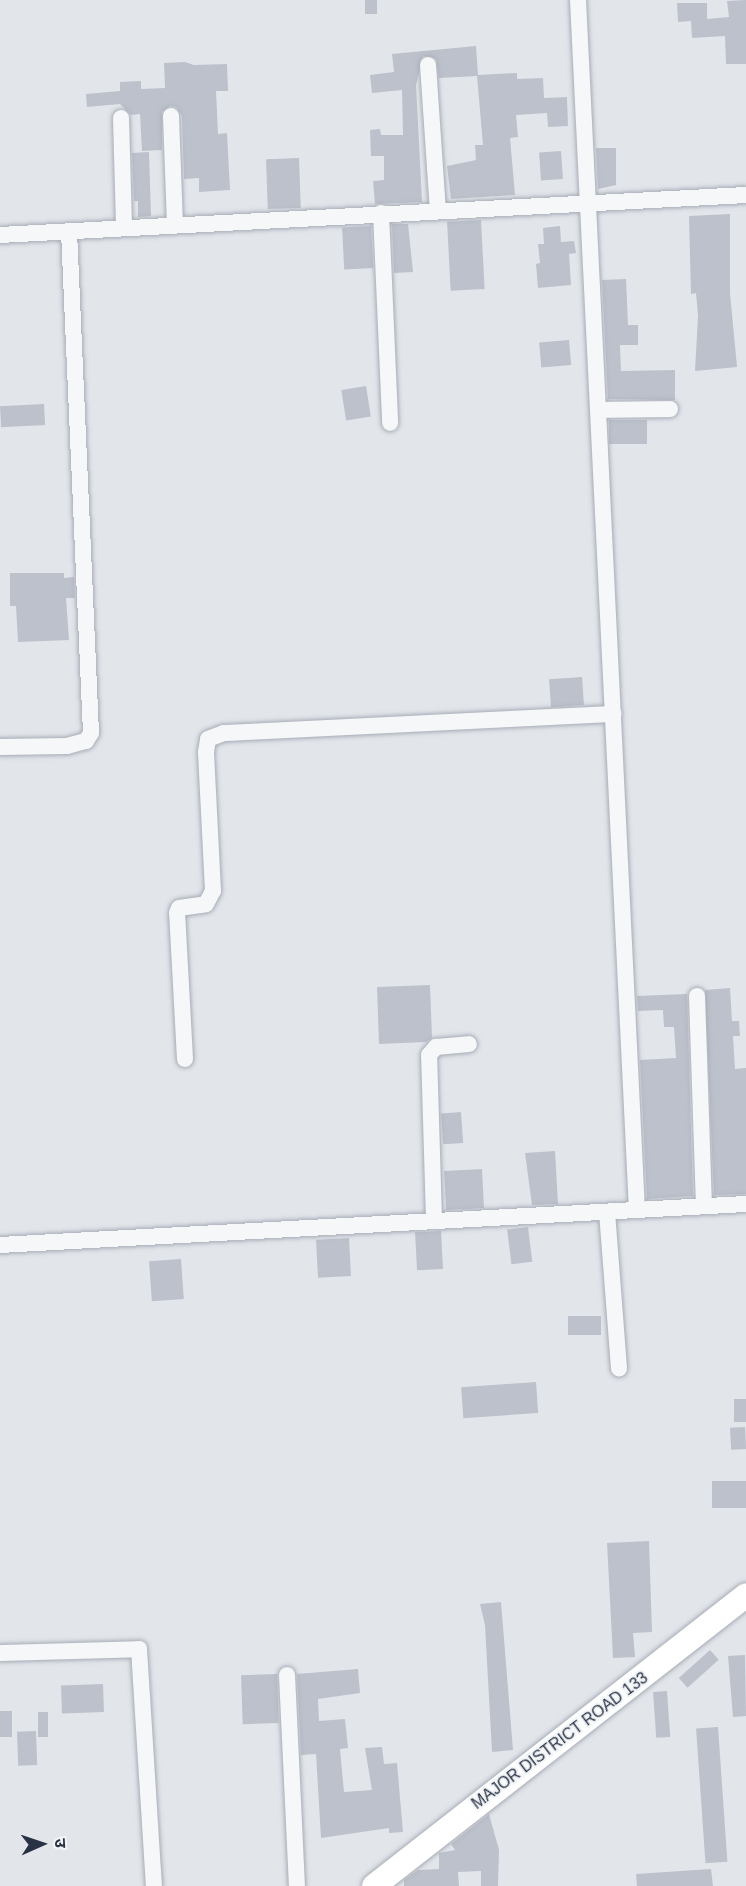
<!DOCTYPE html>
<meta charset="utf-8">
<style>
body{margin:0}
#map{position:relative;width:746px;height:1886px;overflow:hidden;background:#e2e6eb;font-family:Helvetica,"Noto Sans Devanagari",sans-serif}
div>[style]{position:absolute}
[style*='--x']{left:calc(var(--x)*1px);top:calc(var(--y)*1px);width:calc(var(--w)*1px);rotate:calc(var(--a)*1deg)}
.building>*{inset:0;background:#bcc1cb;transform-origin:0 0}
.roads{filter:drop-shadow(0 0 2px #a7acb6) drop-shadow(0 0 2px #a7acb6)}
.street>*{height:16px;margin:-8px;padding:0 8px;transform-origin:8px;border-radius:8px;background:#f6f7f9}
.secondary>*{height:24px;margin:-12px;padding:0 12px;transform-origin:12px;border-radius:12px;background:#fff}
span{translate:-50% -50%;white-space:nowrap;text-align:center;line-height:1.15;-webkit-text-stroke:4.5px #f2f5f8;paint-order:stroke}
.street-label{font-size:16px;color:#293244}
.north{position:absolute;left:12px;top:1814px;width:60px;height:60px;-webkit-text-stroke:4px #f2f5f8;paint-order:stroke;rotate:87deg;font-size:16px;font-weight:700;line-height:24px;text-align:center;color:#293244}
.north::after{content:'';display:block;margin:auto;width:21px;height:27px;background:#293244;clip-path:polygon(50% 0,100% 100%,50% 72%,0 100%)}
</style>
<div id="map">
<div class="building">
<div style="left:365px;top:0;width:12px;height:14px"></div>
<div style="clip-path:polygon(746px 0,746px 64px,726px 64px,725px 36px,692px 38px,691px 21px,678px 22px,677px 3px,707px 3px,707px 19px,729px 17px,727px 1px)"></div>
<div style="clip-path:polygon(476px 46px,478px 75px,517px 73px,517px 79px,543px 78px,544px 98px,567px 97px,568px 126px,548px 127px,547px 113px,516px 115px,518px 137px,510px 138px,515px 195px,451px 199px,447px 166px,476px 160px,475px 145px,483px 145px,477px 76px,439px 78px,436px 59px,423px 56px,416px 85px,422px 202px,375px 204px,373px 181px,384px 180px,384px 156px,371px 156px,370px 130px,380px 129px,381px 135px,403px 135px,402px 90px,372px 93px,370px 75px,394px 72px,392px 54px)"></div>
<div style="clip-path:polygon(185px 62px,194px 65px,227px 64px,228px 91px,216px 91px,218px 134px,227px 133px,230px 190px,199px 192px,199px 178px,184px 179px,182px 116px,176px 107px,170px 106px,162px 112px,162px 150px,142px 151px,140px 114px,131px 115px,120px 104px,87px 107px,86px 94px,120px 91px,120px 82px,141px 81px,141px 89px,165px 88px,164px 63px)"></div>
<div style="clip-path:polygon(596px 148px,616px 148px,616px 185px,598px 189px)"></div>
<div style="left:561px;top:151px;width:28px;height:22px;rotate:86deg"></div>
<div style="clip-path:polygon(149px 152px,151px 216px,138px 217px,138px 201px,134px 201px,132px 153px)"></div>
<div style="left:299px;top:158px;width:50px;height:33px;rotate:88deg"></div>
<div style="clip-path:polygon(730px 214px,730px 293px,737px 367px,695px 371px,698px 316px,696px 293px,691px 294px,689px 216px)"></div>
<div style="left:481px;top:220px;width:69px;height:34px;rotate:87deg"></div>
<div style="clip-path:polygon(392px 224px,408px 224px,413px 272px,394px 273px)"></div>
<div style="left:371px;top:226px;width:42px;height:29px;rotate:87deg"></div>
<div style="clip-path:polygon(560px 226px,561px 242px,574px 241px,576px 253px,569px 254px,571px 285px,538px 288px,536px 264px,540px 263px,538px 244px,544px 244px,543px 228px)"></div>
<div style="clip-path:polygon(626px 279px,628px 325px,638px 325px,638px 345px,620px 345px,621px 371px,675px 370px,675px 400px,608px 399px,602px 280px)"></div>
<div style="left:569px;top:340px;width:25px;height:30px;rotate:85deg"></div>
<div style="left:366px;top:386px;width:31px;height:25px;rotate:81deg"></div>
<div style="left:44px;top:404px;width:21px;height:44px;rotate:87deg"></div>
<div style="left:609px;top:420px;width:38px;height:24px"></div>
<div style="clip-path:polygon(10px 573px,64px 573px,64px 578px,74px 577px,75px 598px,66px 598px,69px 640px,18px 642px,16px 606px,10px 606px)"></div>
<div style="left:582px;top:677px;width:28px;height:33px;rotate:86deg"></div>
<div style="clip-path:polygon(430px 985px,432px 1038px,426px 1042px,379px 1044px,377px 987px)"></div>
<div style="clip-path:polygon(730px 988px,732px 1021px,739px 1021px,740px 1036px,733px 1036px,735px 1069px,746px 1068px,746px 1194px,714px 1195px,705px 990px)"></div>
<div style="clip-path:polygon(687px 994px,693px 1196px,647px 1199px,640px 1060px,676px 1058px,674px 1027px,664px 1027px,663px 1010px,638px 1011px,637px 996px)"></div>
<div style="left:461px;top:1112px;width:31px;height:20px;rotate:86deg"></div>
<div style="clip-path:polygon(555px 1151px,558px 1204px,532px 1205px,525px 1153px)"></div>
<div style="left:482px;top:1169px;width:39px;height:38px;rotate:87deg"></div>
<div style="left:528px;top:1227px;width:35px;height:21px;rotate:83deg"></div>
<div style="left:441px;top:1231px;width:38px;height:26px;rotate:87deg"></div>
<div style="left:349px;top:1238px;width:38px;height:33px;rotate:87deg"></div>
<div style="left:181px;top:1259px;width:40px;height:32px;rotate:86deg"></div>
<div style="left:601px;top:1316px;width:19px;height:33px;rotate:90deg"></div>
<div style="left:536px;top:1382px;width:31px;height:75px;rotate:86deg"></div>
<div style="left:746px;top:1399px;width:23px;height:12px;rotate:90deg"></div>
<div style="left:745px;top:1427px;width:22px;height:15px;rotate:87deg"></div>
<div style="left:746px;top:1481px;width:27px;height:34px;rotate:90deg"></div>
<div style="clip-path:polygon(649px 1541px,652px 1632px,633px 1633px,635px 1657px,613px 1658px,607px 1543px)"></div>
<div style="clip-path:polygon(501px 1602px,513px 1750px,492px 1752px,485px 1625px,480px 1604px)"></div>
<div style="left:710px;top:1650px;width:13px;height:42px;rotate:48deg"></div>
<div style="clip-path:polygon(745px 1655px,746px 1716px,733px 1717px,728px 1656px)"></div>
<div style="clip-path:polygon(358px 1669px,360px 1693px,318px 1699px,319px 1721px,345px 1719px,348px 1748px,340px 1749px,344px 1792px,372px 1790px,365px 1748px,382px 1747px,384px 1764px,397px 1763px,403px 1832px,389px 1833px,389px 1828px,321px 1838px,316px 1754px,301px 1755px,297px 1674px)"></div>
<div style="left:277px;top:1674px;width:49px;height:36px;rotate:88deg"></div>
<div style="left:103px;top:1684px;width:28px;height:42px;rotate:88deg"></div>
<div style="left:667px;top:1691px;width:46px;height:14px;rotate:86deg"></div>
<div style="left:0;top:1711px;width:12px;height:26px"></div>
<div style="left:38px;top:1712px;width:10px;height:25px"></div>
<div style="left:718px;top:1727px;width:135px;height:22px;rotate:86deg"></div>
<div style="left:36px;top:1731px;width:34px;height:19px;rotate:88deg"></div>
<div style="clip-path:polygon(489px 1814px,499px 1850px,498px 1886px,481px 1886px,481px 1871px,458px 1872px,459px 1886px,404px 1886px,404px 1880px,418px 1870px,439px 1869px,439px 1853px,455px 1850px,451px 1844px)"></div>
<div style="clip-path:polygon(711px 1869px,713px 1886px,637px 1886px,636px 1874px)"></div>
</div>
<div class="roads">
<div class="street">
<div style="--x:578;--y:0;--w:1211;--a:87.21"></div>
<div style="--x:428;--y:65;--w:146;--a:86.1"></div>
<div style="--x:171;--y:116;--w:108;--a:87.9"></div>
<div style="--x:121;--y:118;--w:110;--a:88.4"></div>
<div style="--x:381;--y:213;--w:210;--a:87.5"></div>
<div style="--x:0;--y:235;--w:747;--a:-3.07"></div>
<div style="--x:599;--y:410;--w:71;--a:-0.8"></div>
<div style="--x:0;--y:747;--w:67;--a:-0.9"></div>
<div style="--x:67;--y:746;--w:20;--a:-15"></div>
<div style="--x:86;--y:741;--w:9;--a:-58"></div>
<div style="--x:91;--y:733;--w:501;--a:-92.51"></div>
<div style="--x:697;--y:996;--w:210;--a:88.1"></div>
<div style="--x:185;--y:1059;--w:146;--a:-93.1"></div>
<div style="--x:177;--y:913;--w:5;--a:-68"></div>
<div style="--x:179;--y:908;--w:27;--a:-8"></div>
<div style="--x:206;--y:904;--w:15;--a:-62"></div>
<div style="--x:213;--y:891;--w:139;--a:-92.9"></div>
<div style="--x:206;--y:752;--w:13;--a:-81"></div>
<div style="--x:208;--y:739;--w:17;--a:-21"></div>
<div style="--x:224;--y:733;--w:390;--a:-2.8"></div>
<div style="--x:607;--y:1212;--w:157;--a:85.6"></div>
<div style="--x:434;--y:1220;--w:165;--a:-91.7"></div>
<div style="--x:429;--y:1055;--w:11;--a:-49"></div>
<div style="--x:436;--y:1047;--w:33;--a:-5"></div>
<div style="--x:0;--y:1245;--w:747;--a:-3.15"></div>
<div style="--x:0;--y:1653;--w:139;--a:-1.6"></div>
<div style="--x:139;--y:1649;--w:237;--a:86.4"></div>
<div style="--x:287;--y:1675;--w:211;--a:87.3"></div>
</div>
<div class="secondary">
<div style="--x:374;--y:1886;--w:472;--a:-38"></div>
</div>
</div>
<div class="street-label">
<span style="left:560px;top:1741px;rotate:-37deg">MAJOR DISTRICT ROAD 133</span>
</div>
<div class="north">उ</div>
</div>
